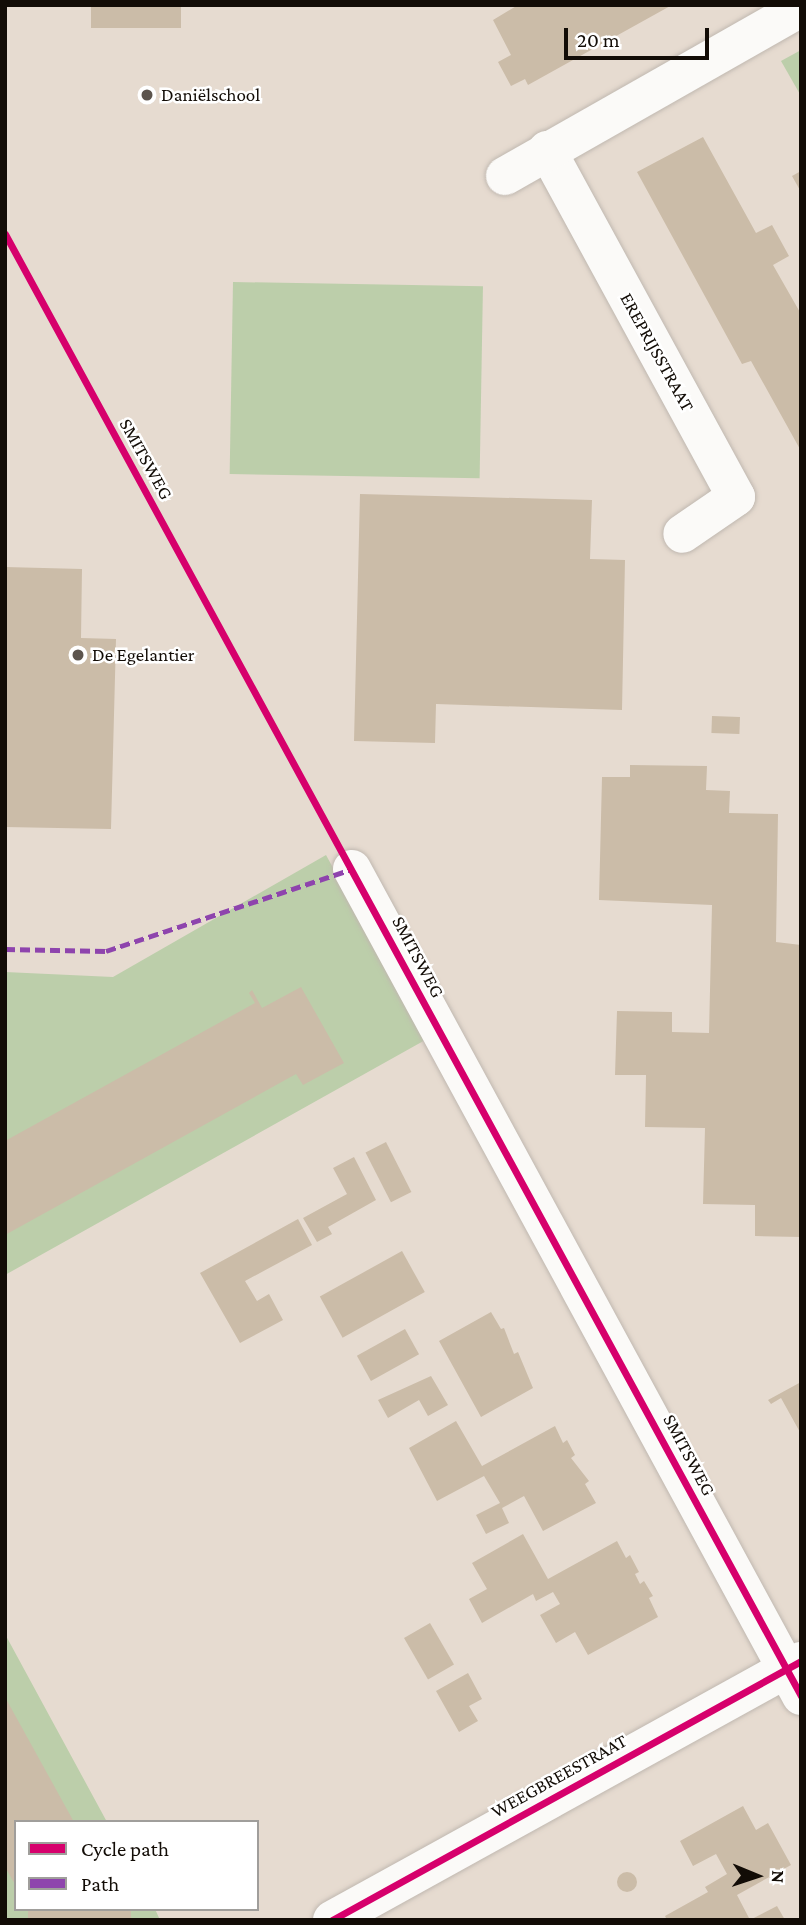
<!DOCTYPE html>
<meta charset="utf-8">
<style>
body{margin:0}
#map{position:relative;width:806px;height:1925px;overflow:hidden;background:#e6dbd0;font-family:"Crimson Pro",serif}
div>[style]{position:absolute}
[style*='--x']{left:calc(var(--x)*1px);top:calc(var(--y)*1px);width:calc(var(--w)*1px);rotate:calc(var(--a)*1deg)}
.green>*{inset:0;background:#bcceaa;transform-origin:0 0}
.building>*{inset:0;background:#cbbca8;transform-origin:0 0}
.round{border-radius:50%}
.roads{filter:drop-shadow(0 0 2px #c0b8b0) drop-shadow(0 0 2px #c0b8b0)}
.minor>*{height:38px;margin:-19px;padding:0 19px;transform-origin:19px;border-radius:19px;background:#fbfaf8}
.quiet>*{height:5px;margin-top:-2.5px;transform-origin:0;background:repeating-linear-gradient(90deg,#8e44ad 0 10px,transparent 0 15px)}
.cycleway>*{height:7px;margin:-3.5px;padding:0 3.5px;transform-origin:3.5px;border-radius:3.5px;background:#d6006c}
.dots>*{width:19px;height:19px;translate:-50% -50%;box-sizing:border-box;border:4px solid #fff;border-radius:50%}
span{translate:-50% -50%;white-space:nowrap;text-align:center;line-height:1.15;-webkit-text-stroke:5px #fff;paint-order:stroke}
.poi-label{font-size:19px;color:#120c06}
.left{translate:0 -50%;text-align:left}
.street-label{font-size:19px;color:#120c06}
.frame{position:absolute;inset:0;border:7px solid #120c06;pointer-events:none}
.legend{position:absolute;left:14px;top:1820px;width:245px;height:91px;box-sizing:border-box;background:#fff;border:2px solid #a09e9b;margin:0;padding:9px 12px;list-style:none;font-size:21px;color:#120c06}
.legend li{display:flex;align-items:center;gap:14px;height:35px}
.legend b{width:35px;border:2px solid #a09e9b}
.north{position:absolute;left:722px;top:1841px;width:70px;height:70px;-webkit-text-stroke:5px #fff;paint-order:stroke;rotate:92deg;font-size:19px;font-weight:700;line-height:28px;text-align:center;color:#120c06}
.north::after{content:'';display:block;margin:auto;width:24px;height:32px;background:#120c06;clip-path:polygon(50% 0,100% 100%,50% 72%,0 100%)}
.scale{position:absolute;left:564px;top:28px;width:145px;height:32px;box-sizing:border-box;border:4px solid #120c06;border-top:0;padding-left:9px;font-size:21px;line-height:24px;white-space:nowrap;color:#120c06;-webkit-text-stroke:5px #fff;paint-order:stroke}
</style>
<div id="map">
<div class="green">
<div style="clip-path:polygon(801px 50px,801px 96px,781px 61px)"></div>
<div style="left:233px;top:282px;width:250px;height:192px;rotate:1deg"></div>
<div style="clip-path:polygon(326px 855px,427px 1039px,5px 1275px,5px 972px,113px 977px)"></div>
<div style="clip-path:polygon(5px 1634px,107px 1822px,16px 1822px,16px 1909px,155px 1909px,160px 1920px,5px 1920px)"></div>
</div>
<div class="building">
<div style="left:91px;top:5px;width:90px;height:23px"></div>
<div style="clip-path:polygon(518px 5px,672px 5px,528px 85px,525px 79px,511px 86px,498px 62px,511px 55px,493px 20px)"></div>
<div style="clip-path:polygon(703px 137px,756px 233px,772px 225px,789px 256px,773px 265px,801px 314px,801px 451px,751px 361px,742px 364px,637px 172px)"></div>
<div style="clip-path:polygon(801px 171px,801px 192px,792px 176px)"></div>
<div style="clip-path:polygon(360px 494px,592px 500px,590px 559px,625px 560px,622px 710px,436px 704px,435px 743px,354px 741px)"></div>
<div style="clip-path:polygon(5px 567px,82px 569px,81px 638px,116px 639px,111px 829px,5px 827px)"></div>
<div style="left:712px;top:716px;width:28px;height:17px;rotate:2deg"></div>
<div style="clip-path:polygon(630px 765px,707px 766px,706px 790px,730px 791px,729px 813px,778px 814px,776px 942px,801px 945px,801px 1237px,755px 1236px,755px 1205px,703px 1204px,705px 1128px,645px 1127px,646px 1075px,615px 1075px,617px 1011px,672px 1012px,672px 1032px,709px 1033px,712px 905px,599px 900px,602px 777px,630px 777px)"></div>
<div style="clip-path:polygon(301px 987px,344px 1063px,303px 1085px,296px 1074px,5px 1235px,5px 1141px,255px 1003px,249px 993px,252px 990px,262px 1008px)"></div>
<div style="left:386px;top:1142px;width:56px;height:23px;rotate:63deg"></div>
<div style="clip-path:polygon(354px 1157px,376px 1200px,328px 1227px,332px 1234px,317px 1242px,303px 1218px,347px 1194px,333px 1168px)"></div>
<div style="clip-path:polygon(298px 1219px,312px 1245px,245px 1281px,257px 1301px,269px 1294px,283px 1320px,240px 1343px,200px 1273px)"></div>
<div style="left:402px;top:1251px;width:47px;height:94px;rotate:61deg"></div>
<div style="clip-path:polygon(491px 1312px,501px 1329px,504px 1328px,514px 1354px,518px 1352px,533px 1388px,481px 1417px,439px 1341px)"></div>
<div style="left:405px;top:1329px;width:29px;height:55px;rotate:61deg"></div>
<div style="clip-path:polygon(431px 1376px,448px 1405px,428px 1416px,419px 1400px,388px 1418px,378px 1400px)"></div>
<div style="clip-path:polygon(801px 1382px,801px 1434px,781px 1398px,771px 1404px,768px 1400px)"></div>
<div style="clip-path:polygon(456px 1421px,482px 1466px,555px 1426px,563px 1443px,567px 1440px,575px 1455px,571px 1458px,589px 1481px,585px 1484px,596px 1503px,543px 1531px,524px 1496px,502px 1508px,509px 1523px,486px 1534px,476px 1515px,500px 1503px,484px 1476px,437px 1501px,409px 1448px)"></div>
<div style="clip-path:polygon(523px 1534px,548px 1579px,617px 1541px,626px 1558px,630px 1555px,639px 1572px,635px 1574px,640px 1584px,644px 1581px,653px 1596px,649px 1598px,658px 1617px,588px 1655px,575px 1632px,556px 1643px,540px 1615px,560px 1604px,553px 1592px,536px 1601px,533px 1594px,482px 1623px,469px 1599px,487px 1589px,472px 1563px)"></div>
<div style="left:430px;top:1623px;width:48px;height:30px;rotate:60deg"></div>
<div style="clip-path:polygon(468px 1673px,482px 1699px,469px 1706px,478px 1721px,459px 1732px,436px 1691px)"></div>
<div style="clip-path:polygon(5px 1697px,74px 1822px,16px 1822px,16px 1886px,5px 1867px)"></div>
<div style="clip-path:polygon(743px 1806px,756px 1830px,768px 1823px,791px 1865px,737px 1895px,749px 1918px,746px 1920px,667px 1920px,665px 1916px,708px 1892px,705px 1887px,727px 1874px,716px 1854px,693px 1866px,680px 1841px)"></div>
<div class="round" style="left:617px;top:1872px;width:20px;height:20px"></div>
<div style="clip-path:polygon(777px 1906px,785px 1920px,750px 1920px)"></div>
<div style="left:28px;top:1909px;width:103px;height:13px"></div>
</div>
<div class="roads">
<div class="minor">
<div style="--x:547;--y:150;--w:395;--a:61.4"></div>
<div style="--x:736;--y:497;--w:65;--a:145.6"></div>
<div style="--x:505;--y:176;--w:340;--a:-29.6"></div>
<div style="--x:352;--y:869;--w:941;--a:61.5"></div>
<div style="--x:332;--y:1920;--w:536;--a:-28.91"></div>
</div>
</div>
<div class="quiet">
<div style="--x:5;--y:949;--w:101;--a:1.1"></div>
<div style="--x:106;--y:951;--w:259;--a:-18.4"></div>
</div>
<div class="cycleway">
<div style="--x:5;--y:234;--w:1665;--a:61.43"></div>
<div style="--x:332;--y:1920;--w:536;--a:-28.91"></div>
</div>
<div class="dots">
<div style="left:147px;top:95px;background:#5c544d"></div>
<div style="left:78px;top:655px;background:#5c544d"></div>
</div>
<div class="poi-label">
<span class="left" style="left:161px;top:95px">Daniëlschool</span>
<span class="left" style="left:92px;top:655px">De Egelantier</span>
</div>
<div class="street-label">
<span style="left:657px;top:352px;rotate:61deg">EREPRIJSSTRAAT</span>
<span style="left:146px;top:459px;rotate:61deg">SMITSWEG</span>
<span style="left:418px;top:957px;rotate:62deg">SMITSWEG</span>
<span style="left:689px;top:1455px;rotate:62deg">SMITSWEG</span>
<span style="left:559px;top:1776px;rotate:-29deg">WEEGBREESTRAAT</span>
</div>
<div class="frame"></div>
<ul class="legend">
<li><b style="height:9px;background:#d6006c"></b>Cycle path</li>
<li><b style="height:9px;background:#8e44ad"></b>Path</li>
</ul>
<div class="north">N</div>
<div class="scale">20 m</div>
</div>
